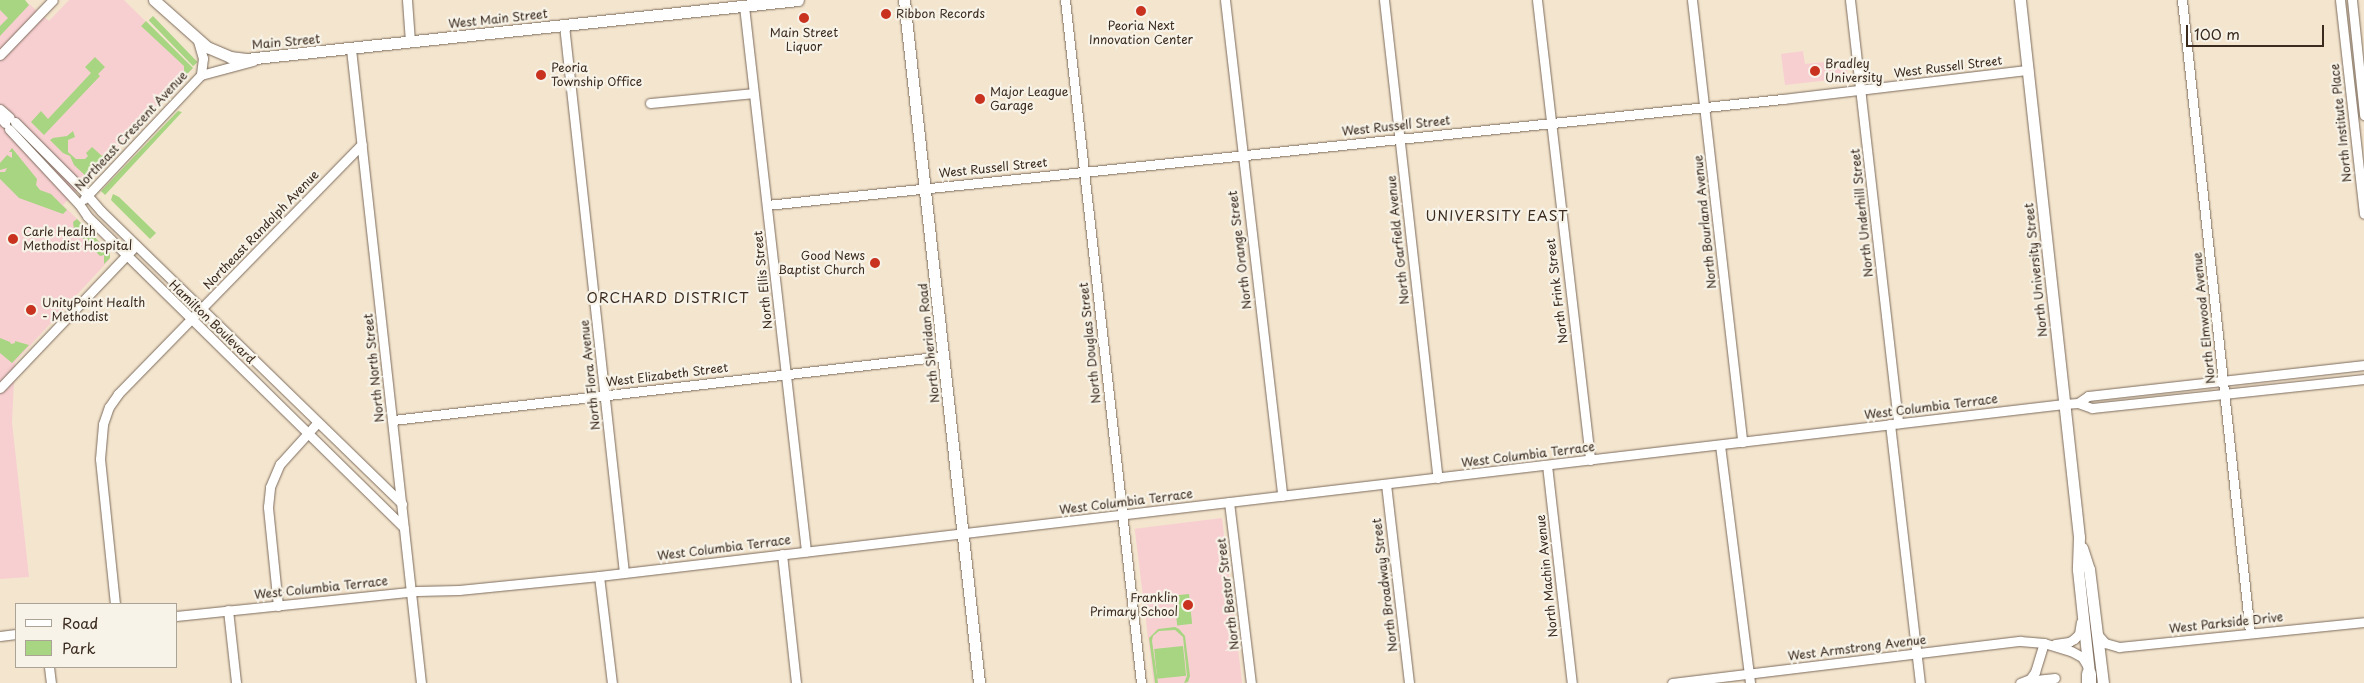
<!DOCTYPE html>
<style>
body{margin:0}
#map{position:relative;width:2364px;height:683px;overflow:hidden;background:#f4e5ce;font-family:"Playpen Sans",sans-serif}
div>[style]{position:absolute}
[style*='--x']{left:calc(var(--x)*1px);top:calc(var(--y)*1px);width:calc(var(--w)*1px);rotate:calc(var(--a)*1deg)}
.built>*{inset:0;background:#f7cfd1;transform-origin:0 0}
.green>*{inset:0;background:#a7d582;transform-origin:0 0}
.roads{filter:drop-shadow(0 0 1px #7c6b5c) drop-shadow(0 0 1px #7c6b5c)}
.minor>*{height:9px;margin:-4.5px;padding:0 4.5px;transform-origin:4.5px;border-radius:4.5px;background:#fff}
.major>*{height:11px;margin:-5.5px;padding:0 5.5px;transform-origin:5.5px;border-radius:5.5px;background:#fff}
.highway>*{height:14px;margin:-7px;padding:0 7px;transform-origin:7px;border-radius:7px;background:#fff}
.dots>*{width:14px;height:14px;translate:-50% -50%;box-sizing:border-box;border:2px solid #f7f3e8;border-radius:50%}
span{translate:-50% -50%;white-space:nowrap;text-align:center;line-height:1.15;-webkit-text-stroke:4.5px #f7f3e8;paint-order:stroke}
.poi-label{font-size:12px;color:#3b2a1e}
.left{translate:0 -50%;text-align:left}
.right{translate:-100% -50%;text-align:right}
.street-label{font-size:12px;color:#3b2a1e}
.neighbourhood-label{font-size:14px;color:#3b2a1e;letter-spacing:1px}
.legend{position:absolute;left:15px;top:603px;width:162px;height:65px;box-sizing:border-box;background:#f7f3e8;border:1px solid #aca397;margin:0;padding:6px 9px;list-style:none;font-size:15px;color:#3b2a1e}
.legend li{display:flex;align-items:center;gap:10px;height:25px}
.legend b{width:25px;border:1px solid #aca397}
.scale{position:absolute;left:2186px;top:25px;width:138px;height:22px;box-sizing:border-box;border:2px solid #3b2a1e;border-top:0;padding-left:6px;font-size:15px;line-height:18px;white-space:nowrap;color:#3b2a1e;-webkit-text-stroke:4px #f7f3e8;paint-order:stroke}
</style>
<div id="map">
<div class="built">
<div style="clip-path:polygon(0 0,29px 4px,49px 21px,69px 0,124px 0,193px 68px,63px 205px,110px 252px,110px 259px,15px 362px,12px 422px,29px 577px,0 579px)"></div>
<div style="clip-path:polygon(1803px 51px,1805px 64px,1846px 60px,1848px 78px,1785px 85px,1781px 54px)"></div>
<div style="left:1222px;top:518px;width:166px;height:88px;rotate:83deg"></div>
</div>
<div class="green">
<div style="clip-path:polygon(0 0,25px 0,29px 5px,0 36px,0 26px,8px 18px,0 10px)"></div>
<div style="left:153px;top:16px;width:64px;height:6px;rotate:46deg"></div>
<div style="clip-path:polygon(146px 21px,193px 68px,184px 77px,184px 66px,141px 26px)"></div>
<div style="clip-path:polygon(95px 57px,105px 67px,98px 74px,100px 76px,44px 135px,31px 122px,41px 111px,48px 119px,91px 73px,85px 67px)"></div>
<div style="clip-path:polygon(178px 111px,182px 112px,105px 195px,101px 191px)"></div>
<div style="clip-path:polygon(73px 131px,75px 137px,68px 140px,68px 152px,76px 159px,85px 159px,88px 156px,86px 153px,92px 147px,102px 156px,105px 153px,108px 157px,88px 178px,74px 165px,70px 156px,63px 153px,50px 140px,53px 138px,67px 136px)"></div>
<div style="clip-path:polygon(12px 148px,37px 179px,36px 185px,40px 190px,51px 194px,67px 210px,63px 214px,19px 198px,0 179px,0 172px,5px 172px,7px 168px,0 170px,0 163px,7px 155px,12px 158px,12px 152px,9px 152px)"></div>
<div style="clip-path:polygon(113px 194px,119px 197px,156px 233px,150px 239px,111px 200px)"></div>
<div style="clip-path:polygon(77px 219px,110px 253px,110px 258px,104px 264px,104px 255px,100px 256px,74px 229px,73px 222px)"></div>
<div style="clip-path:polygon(0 338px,10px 342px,11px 344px,15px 343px,15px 341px,29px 345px,12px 363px,0 353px)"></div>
<div style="left:1189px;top:594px;width:30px;height:15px;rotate:84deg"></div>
<div style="clip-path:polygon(1175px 627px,1179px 629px,1185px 636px,1190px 676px,1188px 682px,1184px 683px,1187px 676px,1183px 637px,1175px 630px,1159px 631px,1153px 636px,1152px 641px,1158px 683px,1155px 683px,1149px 638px,1158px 629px)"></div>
<div style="left:1183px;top:646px;width:30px;height:29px;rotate:84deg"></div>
</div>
<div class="roads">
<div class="minor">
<div style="--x:407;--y:0;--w:42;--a:85.9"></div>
<div style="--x:1065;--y:0;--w:687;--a:83.65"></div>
<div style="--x:1225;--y:0;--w:499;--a:83.4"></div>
<div style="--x:1384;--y:0;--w:481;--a:83.6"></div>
<div style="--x:1537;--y:0;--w:463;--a:83.4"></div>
<div style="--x:1692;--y:0;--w:445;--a:83.5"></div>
<div style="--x:1850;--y:0;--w:426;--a:83.5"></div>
<div style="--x:2182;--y:0;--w:637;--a:83.87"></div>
<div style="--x:2340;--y:0;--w:215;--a:83.6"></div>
<div style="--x:2352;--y:0;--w:116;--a:84"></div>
<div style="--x:744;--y:6;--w:549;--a:83.51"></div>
<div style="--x:564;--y:25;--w:551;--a:83.75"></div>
<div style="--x:198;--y:41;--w:18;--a:74"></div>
<div style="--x:203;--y:58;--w:17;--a:97"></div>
<div style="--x:351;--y:49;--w:638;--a:83.7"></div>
<div style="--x:0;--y:55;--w:76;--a:-46.1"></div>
<div style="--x:650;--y:103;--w:103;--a:-5.5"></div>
<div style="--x:0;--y:109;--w:13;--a:42"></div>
<div style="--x:0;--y:117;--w:8;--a:50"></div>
<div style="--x:15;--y:122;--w:93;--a:45"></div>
<div style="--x:81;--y:188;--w:30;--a:49"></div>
<div style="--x:101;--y:211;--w:420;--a:44.2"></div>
<div style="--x:9;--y:129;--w:103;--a:47"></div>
<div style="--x:79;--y:204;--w:14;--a:56"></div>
<div style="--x:87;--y:216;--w:444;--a:44.5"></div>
<div style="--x:84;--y:199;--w:170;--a:-46.7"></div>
<div style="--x:201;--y:75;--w:54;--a:-15.1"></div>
<div style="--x:767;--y:205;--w:1022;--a:-5.96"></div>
<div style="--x:1783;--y:99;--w:247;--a:-6.8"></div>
<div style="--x:0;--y:388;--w:197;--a:-46.4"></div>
<div style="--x:2078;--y:403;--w:12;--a:-35"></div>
<div style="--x:2088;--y:396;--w:278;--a:-6.4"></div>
<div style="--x:393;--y:420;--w:555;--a:-6.63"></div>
<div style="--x:1890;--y:424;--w:261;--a:83.4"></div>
<div style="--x:1720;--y:445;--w:240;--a:82.8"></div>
<div style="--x:1547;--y:465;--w:219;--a:83.5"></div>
<div style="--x:1386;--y:484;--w:200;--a:83.4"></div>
<div style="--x:1229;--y:502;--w:182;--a:83.1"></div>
<div style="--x:782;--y:554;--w:130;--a:83.8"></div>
<div style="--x:599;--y:576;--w:108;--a:83.1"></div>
<div style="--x:115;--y:604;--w:146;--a:-95.9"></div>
<div style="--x:100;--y:459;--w:35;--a:-85"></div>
<div style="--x:103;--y:424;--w:18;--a:-71"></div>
<div style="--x:109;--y:407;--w:16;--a:-55"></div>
<div style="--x:118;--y:394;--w:349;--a:-45.7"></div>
<div style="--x:278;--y:606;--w:100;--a:-95.8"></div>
<div style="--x:268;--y:507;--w:20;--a:-84"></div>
<div style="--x:270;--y:487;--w:25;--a:-67"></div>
<div style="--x:280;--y:464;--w:55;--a:-47.9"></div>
<div style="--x:228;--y:610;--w:73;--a:83.7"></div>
<div style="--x:176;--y:616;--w:242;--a:-5.9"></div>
<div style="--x:417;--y:591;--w:42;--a:-1.4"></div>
<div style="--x:459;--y:590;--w:141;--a:-5.7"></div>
<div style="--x:599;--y:576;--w:1475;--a:-6.7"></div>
<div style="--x:2064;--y:404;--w:14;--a:-4"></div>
<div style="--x:2078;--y:403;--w:15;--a:20"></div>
<div style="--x:2092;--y:408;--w:274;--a:-6.1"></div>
<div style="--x:2098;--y:635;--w:11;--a:49"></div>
<div style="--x:2105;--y:643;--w:15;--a:16"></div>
<div style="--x:2119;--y:647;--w:246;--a:-5.8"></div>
<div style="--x:0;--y:636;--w:16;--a:-7"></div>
<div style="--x:2055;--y:644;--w:14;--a:-8"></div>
<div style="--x:2069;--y:642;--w:6;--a:-31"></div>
<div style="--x:2074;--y:639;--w:7;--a:-45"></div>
<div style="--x:2079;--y:634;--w:12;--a:-81"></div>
<div style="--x:49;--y:667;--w:16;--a:83"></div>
<div style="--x:2026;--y:681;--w:29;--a:-6"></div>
<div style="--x:1672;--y:683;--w:351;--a:-6.9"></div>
<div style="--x:2020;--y:641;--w:24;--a:5"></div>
<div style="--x:2044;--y:643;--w:28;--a:17"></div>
<div style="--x:2071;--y:651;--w:13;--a:29"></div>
<div style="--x:2082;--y:657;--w:12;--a:59"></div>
<div style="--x:2020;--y:683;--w:11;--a:-22"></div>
<div style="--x:2030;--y:679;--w:9;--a:-54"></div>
<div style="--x:2035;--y:672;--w:30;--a:-73"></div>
</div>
<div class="major">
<div style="--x:154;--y:0;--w:71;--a:41.6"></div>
<div style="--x:207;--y:47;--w:25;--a:23"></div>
<div style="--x:230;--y:57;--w:16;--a:7"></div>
<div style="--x:246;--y:59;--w:555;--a:-6.1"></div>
<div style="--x:904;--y:0;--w:687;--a:83.73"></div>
<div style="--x:2020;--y:0;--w:540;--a:83.73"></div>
<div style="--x:2079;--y:537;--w:33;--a:92"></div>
<div style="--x:2078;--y:570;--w:113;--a:83.9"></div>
<div style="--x:2082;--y:548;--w:22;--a:72"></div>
<div style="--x:2089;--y:569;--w:115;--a:83"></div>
</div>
<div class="highway">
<div style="--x:2089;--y:674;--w:9;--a:90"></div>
</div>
</div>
<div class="dots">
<div style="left:1141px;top:11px;background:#c8321e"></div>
<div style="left:886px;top:14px;background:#c8321e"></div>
<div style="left:804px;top:18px;background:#c8321e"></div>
<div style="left:1815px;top:71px;background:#c8321e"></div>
<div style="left:541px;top:75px;background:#c8321e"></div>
<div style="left:980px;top:99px;background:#c8321e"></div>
<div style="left:13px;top:239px;background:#c8321e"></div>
<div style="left:875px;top:263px;background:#c8321e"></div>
<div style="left:31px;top:310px;background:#c8321e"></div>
<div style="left:1188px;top:605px;background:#c8321e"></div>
</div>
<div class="poi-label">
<span class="left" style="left:896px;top:14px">Ribbon Records</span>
<span style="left:1141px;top:33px">Peoria Next<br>Innovation Center</span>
<span style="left:804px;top:40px">Main Street<br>Liquor</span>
<span class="left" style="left:1825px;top:71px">Bradley<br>University</span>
<span class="left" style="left:551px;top:75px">Peoria<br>Township Office</span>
<span class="left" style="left:990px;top:99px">Major League<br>Garage</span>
<span class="left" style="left:23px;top:239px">Carle Health<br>Methodist Hospital</span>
<span class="right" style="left:865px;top:263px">Good News<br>Baptist Church</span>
<span class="left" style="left:42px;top:310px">UnityPoint Health<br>- Methodist</span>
<span class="right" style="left:1178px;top:605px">Franklin<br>Primary School</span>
</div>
<div class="street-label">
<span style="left:498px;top:19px;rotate:-6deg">West Main Street</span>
<span style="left:286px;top:42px;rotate:-5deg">Main Street</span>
<span style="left:1948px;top:67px;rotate:-7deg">West Russell Street</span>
<span style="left:2341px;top:123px;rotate:-96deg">North Institute Place</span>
<span style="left:1396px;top:126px;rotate:-6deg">West Russell Street</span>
<span style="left:131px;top:131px;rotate:-47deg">Northeast Crescent Avenue</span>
<span style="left:993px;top:168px;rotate:-6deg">West Russell Street</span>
<span style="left:1862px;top:213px;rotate:-96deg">North Underhill Street</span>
<span style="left:1705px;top:222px;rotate:-96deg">North Bourland Avenue</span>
<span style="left:261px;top:230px;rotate:-46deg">Northeast Randolph Avenue</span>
<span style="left:1398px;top:240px;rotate:-96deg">North Garfield Avenue</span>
<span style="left:1240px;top:250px;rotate:-97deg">North Orange Street</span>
<span style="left:2036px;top:270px;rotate:-96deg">North University Street</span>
<span style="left:763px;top:280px;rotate:-96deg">North Ellis Street</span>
<span style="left:1557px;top:291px;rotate:-97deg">North Frink Street</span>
<span style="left:2204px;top:318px;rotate:-96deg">North Elmwood Avenue</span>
<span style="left:212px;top:322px;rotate:44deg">Hamilton Boulevard</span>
<span style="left:929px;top:343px;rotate:-96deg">North Sheridan Road</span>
<span style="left:1090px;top:343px;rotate:-96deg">North Douglas Street</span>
<span style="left:374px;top:368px;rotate:-96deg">North North Street</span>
<span style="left:590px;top:375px;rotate:-96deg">North Flora Avenue</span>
<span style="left:667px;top:375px;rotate:-7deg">West Elizabeth Street</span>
<span style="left:1931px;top:407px;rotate:-7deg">West Columbia Terrace</span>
<span style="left:1528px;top:455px;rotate:-7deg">West Columbia Terrace</span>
<span style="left:1126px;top:502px;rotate:-7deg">West Columbia Terrace</span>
<span style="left:724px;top:548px;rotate:-7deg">West Columbia Terrace</span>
<span style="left:1547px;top:576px;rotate:-96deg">North Machin Avenue</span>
<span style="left:1385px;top:585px;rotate:-97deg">North Broadway Street</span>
<span style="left:321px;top:588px;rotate:-6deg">West Columbia Terrace</span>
<span style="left:1228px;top:594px;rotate:-97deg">North Bestor Street</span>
<span style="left:2226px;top:623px;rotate:-6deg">West Parkside Drive</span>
<span style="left:1857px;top:648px;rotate:-7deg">West Armstrong Avenue</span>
</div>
<div class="neighbourhood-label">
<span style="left:1497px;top:216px">UNIVERSITY EAST</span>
<span style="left:668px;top:298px">ORCHARD DISTRICT</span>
</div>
<ul class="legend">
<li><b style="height:6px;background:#fff"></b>Road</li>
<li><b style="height:14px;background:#a7d582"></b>Park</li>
</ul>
<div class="scale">100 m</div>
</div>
